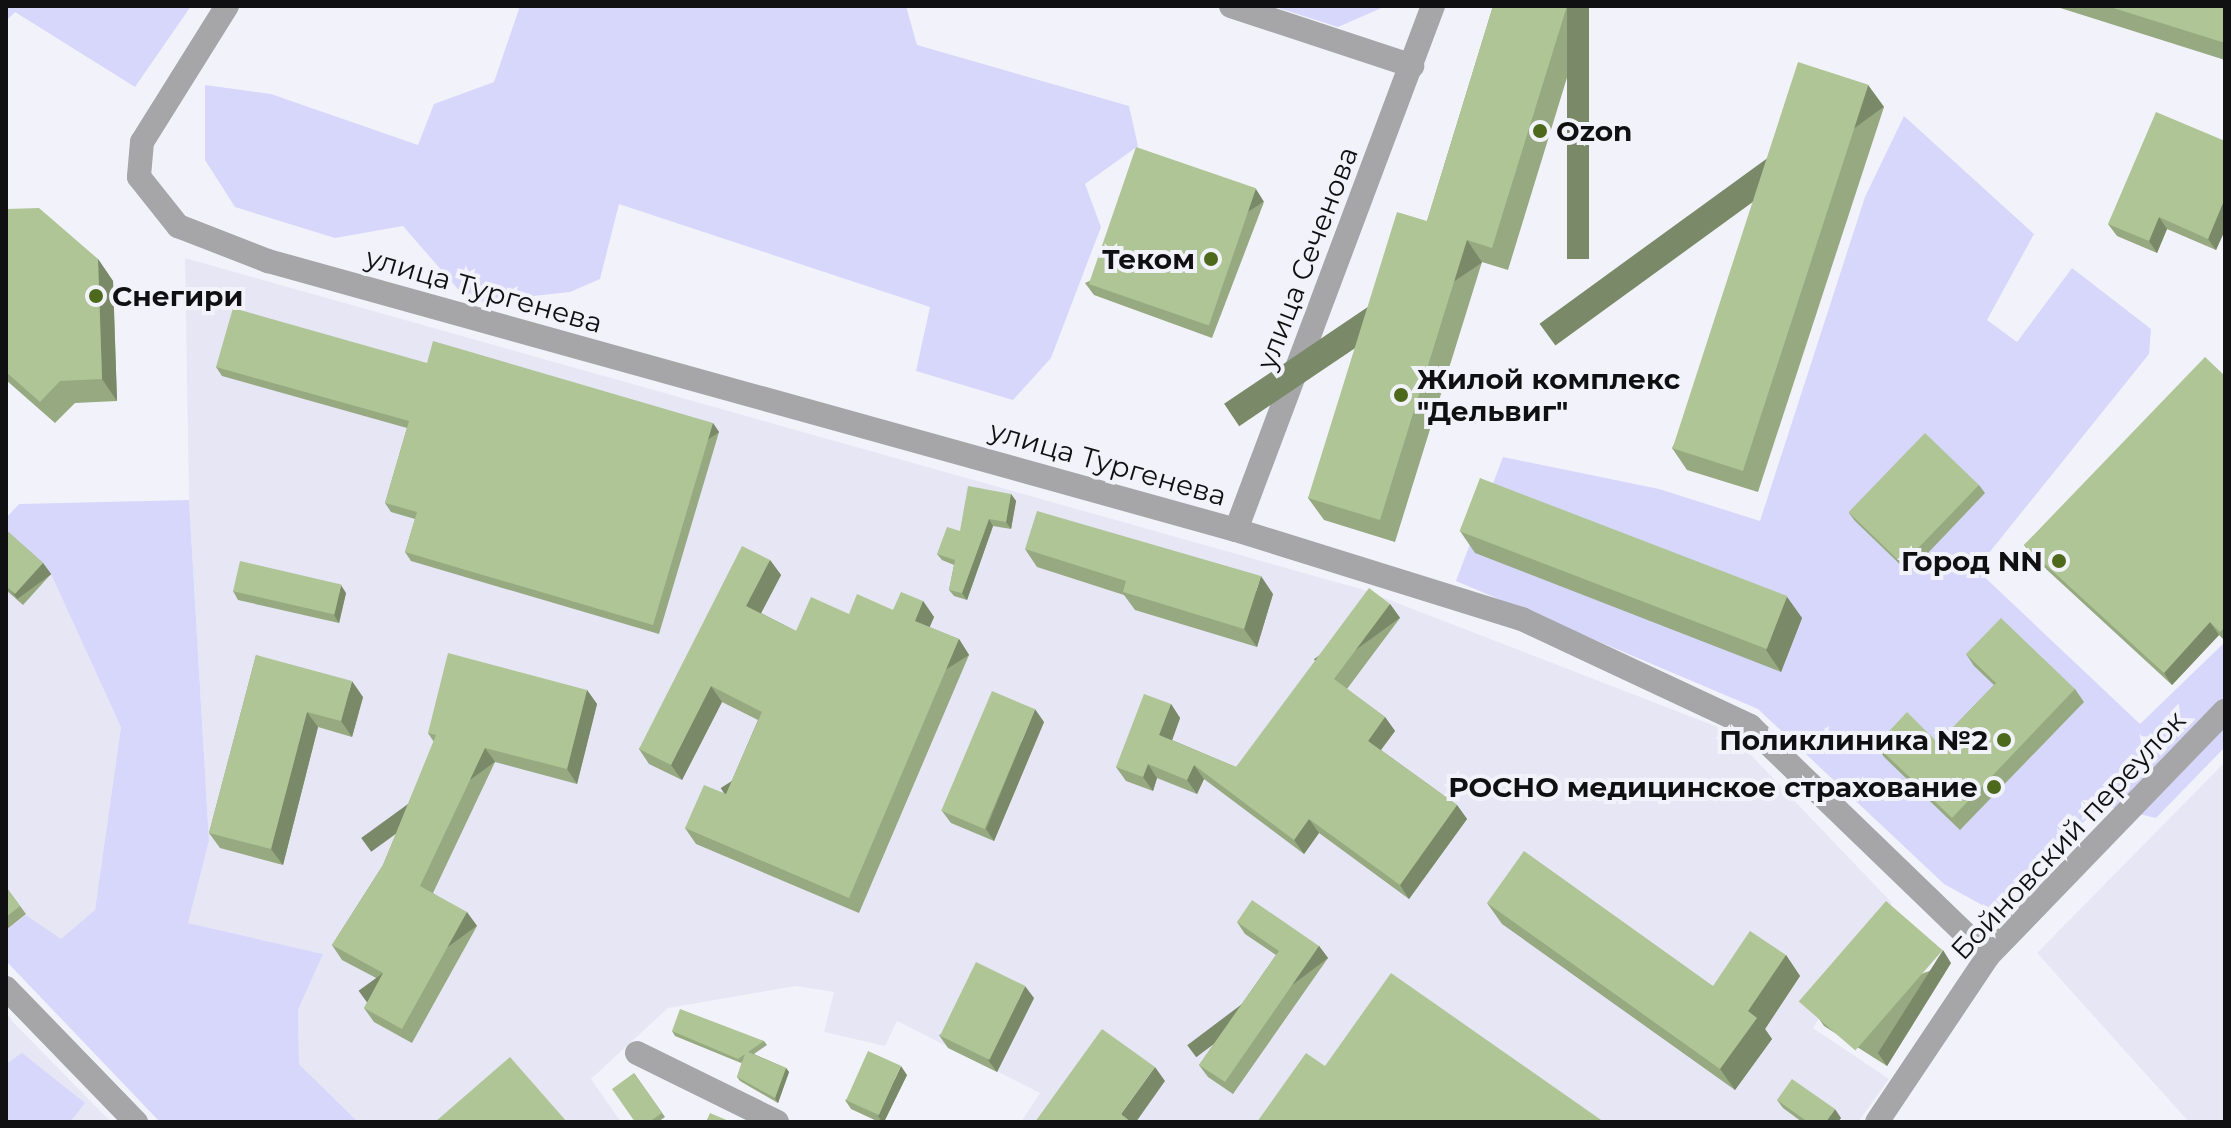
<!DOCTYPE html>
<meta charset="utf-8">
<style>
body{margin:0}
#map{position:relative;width:2231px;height:1128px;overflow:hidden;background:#f2f3fa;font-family:Montserrat,sans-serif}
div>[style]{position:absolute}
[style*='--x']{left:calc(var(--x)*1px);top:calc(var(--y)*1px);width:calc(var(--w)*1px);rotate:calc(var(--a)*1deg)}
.built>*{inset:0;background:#e6e6f5}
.green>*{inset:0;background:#d6d7fb}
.street>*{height:24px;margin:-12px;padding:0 12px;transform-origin:12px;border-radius:12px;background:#a6a6a9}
.wall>*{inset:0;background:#96a981}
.shaded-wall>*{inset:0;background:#7a8a69;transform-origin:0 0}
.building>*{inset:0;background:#afc596;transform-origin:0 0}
.dots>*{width:22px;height:22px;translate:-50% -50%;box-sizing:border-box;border:4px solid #f2f3fa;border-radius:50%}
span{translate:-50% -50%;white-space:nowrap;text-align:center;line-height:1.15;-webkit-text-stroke:8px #f2f3fa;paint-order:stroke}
.poi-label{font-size:28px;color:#101012;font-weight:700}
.left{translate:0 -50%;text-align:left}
.right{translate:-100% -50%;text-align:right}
.street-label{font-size:28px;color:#101012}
.frame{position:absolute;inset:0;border:8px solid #101012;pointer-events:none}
</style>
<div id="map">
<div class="built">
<div style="clip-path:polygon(185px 258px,1361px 589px,1728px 731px,1892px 903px,1813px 1028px,1889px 1079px,1858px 1122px,1021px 1122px,1040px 1093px,897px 1021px,885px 1046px,824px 1032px,834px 992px,796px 986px,668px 1008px,591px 1079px,621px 1122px,358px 1122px,299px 1064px,298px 1010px,323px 954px,188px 923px,209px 841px,189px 500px)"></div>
<div style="clip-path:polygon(6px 534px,51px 574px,121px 726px,95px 910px,61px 940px,26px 915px,6px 930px)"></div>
<div style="clip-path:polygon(2225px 762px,2225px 1122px,2189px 1122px,2037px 953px)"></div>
<div style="clip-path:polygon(6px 1012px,12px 1021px,111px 1122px,6px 1122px)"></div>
</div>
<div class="green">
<div style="clip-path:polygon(6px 6px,191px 6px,135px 87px,15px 12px,6px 21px)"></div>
<div style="clip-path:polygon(520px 6px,906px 6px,917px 45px,1129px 106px,1138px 146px,1085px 184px,1101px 227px,1051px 358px,1013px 400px,916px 371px,930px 307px,619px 204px,600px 279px,570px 292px,470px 303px,403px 226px,335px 238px,235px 207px,205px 160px,205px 85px,271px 94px,418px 145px,434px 104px,494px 82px)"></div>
<div style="clip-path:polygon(1272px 6px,1386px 6px,1338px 27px)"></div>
<div style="clip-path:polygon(1904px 116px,2034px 234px,1987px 320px,2017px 342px,2072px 268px,2151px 329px,2149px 354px,1976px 569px,2140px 724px,2225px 642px,2225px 747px,2156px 818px,2101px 805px,1993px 911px,1944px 884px,1758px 709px,1456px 581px,1503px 457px,1659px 489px,1760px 521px,1865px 197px)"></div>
<div style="clip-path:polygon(189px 500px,209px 841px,188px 923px,323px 954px,298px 1010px,299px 1064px,358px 1122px,160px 1122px,6px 961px,6px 930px,26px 915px,61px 939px,95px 910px,121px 727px,51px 574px,6px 534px,6px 518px,19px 504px)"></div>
<div style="clip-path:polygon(22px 1053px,85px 1103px,70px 1122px,6px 1122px,6px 1064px)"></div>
</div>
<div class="street">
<div style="--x:227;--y:6;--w:160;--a:122"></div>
<div style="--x:142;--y:142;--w:35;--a:95"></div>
<div style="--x:139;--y:177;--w:63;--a:51.5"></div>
<div style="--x:178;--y:226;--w:97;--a:21.3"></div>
<div style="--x:268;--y:261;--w:1005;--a:15.53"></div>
<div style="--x:1236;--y:530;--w:300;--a:17.3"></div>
<div style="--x:1522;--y:619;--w:252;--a:25.1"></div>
<div style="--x:1750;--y:726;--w:331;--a:44"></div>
<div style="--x:1231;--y:6;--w:191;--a:18.3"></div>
<div style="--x:1236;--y:530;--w:560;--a:-69.4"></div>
<div style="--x:6;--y:988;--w:187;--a:45.9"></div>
<div style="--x:637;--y:1053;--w:156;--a:26.2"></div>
<div style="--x:1877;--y:1122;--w:200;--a:-56.2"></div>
<div style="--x:1988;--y:956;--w:341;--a:-46"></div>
</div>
<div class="wall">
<div style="clip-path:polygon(1493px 6px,1589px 6px,1508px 270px,1482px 262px,1395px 542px,1324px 520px,1308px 498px,1427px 221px)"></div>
<div style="clip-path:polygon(2054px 6px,2225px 6px,2225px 60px)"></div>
<div style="clip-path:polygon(1868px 85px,1884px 107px,1758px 492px,1687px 470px,1672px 448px)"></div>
<div style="clip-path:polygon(2225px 141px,2225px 230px,2216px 250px,2167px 229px,2157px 253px,2117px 236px,2108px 224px)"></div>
<div style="clip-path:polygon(1264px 202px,1212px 338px,1094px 295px,1085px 283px)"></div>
<div style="clip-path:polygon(6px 209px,98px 259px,113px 281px,117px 401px,75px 403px,55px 423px,6px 380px)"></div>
<div style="clip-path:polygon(427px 363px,719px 432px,659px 634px,411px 561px,405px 552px,415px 519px,391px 512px,385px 503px,407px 428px,222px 376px,216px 367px)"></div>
<div style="clip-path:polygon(2225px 376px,2225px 641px,2219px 635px,2172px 685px,2033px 557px,2024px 545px)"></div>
<div style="clip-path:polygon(1979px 485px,1985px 493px,1909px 573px,1855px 521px,1849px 513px)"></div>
<div style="clip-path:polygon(1011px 494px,1016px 501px,1011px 529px,993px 526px,967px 600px,954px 596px,949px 590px,954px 565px,942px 560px,937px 554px)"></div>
<div style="clip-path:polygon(6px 530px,43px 563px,51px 574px,23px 605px,6px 590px)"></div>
<div style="clip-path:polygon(1460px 531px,1787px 597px,1802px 618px,1781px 672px,1475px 553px)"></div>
<div style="clip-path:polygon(1025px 549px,1273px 594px,1257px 647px,1135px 610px,1124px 595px,1037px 567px)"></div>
<div style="clip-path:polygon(770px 560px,781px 575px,761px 613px,796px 631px,849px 614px,893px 610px,923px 601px,934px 617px,929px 627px,959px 639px,969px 655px,859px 913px,696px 844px,685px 828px,726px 794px,758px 720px,722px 702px,682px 780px,649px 764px,639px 749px)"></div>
<div style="clip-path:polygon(233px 591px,346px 593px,339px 623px,238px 600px)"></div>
<div style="clip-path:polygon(1390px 604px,1400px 618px,1347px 689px,1385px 717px,1395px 731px,1381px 750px,1457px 805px,1467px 819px,1409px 899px,1319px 833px,1304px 854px,1204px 779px,1197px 794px,1157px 778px,1153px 791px,1126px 781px,1116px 767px,1171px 704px,1180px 718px,1172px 740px,1236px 767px)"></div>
<div style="clip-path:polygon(1966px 654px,2075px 689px,2084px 702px,1960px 830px,1884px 757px,1876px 745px,1938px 743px,1994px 685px,1974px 666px)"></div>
<div style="clip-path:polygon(256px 655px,363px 697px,352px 737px,318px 727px,283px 865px,220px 848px,209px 833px)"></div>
<div style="clip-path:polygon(587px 690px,597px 704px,577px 784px,495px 762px,433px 893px,477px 926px,412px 1043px,374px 1022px,364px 1008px,380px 980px,342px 960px,332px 945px,383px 865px,434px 742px,428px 733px)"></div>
<div style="clip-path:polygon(1044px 722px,994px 841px,951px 823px,942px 811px)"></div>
<div style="clip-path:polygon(6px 887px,26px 914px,6px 930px)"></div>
<div style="clip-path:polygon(1487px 903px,1713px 986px,1786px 955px,1800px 976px,1765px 1029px,1772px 1039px,1735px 1090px,1502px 924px)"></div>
<div style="clip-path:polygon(1237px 922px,1319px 946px,1328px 958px,1233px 1094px,1208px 1077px,1199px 1065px,1276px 955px,1245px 934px)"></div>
<div style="clip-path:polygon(1951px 963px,1887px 1066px,1824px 1026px,1815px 1013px)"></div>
<div style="clip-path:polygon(1034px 998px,997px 1072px,948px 1048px,939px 1035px)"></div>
<div style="clip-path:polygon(672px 1031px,764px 1041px,767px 1045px,754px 1054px,786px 1068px,789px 1072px,778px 1103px,740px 1081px,737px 1077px,742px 1062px,741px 1063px,675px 1036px)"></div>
<div style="clip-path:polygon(634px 1073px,665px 1117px,658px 1122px,635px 1122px)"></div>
<div style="clip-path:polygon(907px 1075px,884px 1122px,879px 1122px,851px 1109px,845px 1100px)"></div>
<div style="clip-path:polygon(1777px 1100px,1841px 1118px,1838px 1122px,1802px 1122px,1783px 1108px)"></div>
</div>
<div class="shaded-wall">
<div style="left:1567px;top:6px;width:22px;height:253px"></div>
<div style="left:1868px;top:85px;width:27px;height:406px;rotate:54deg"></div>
<div style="left:1256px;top:189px;width:15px;height:146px;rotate:58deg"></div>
<div style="clip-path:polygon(2225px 198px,2225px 230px,2216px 250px,2208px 239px)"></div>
<div style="clip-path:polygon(2159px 217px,2167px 229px,2157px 253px,2149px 241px)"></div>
<div style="left:1467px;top:240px;width:27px;height:293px;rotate:56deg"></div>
<div style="clip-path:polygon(98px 259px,113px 281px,117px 401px,102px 379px)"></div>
<div style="left:713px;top:423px;width:11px;height:211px;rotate:56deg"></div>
<div style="clip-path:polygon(1011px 494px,1016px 501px,1011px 529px,1006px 522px)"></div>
<div style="clip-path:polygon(989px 519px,993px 526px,967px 600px,962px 593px)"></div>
<div style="clip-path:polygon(770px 560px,781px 575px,757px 621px,746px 606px)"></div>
<div style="left:43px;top:563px;width:14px;height:42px;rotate:54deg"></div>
<div style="clip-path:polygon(1261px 576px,1273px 594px,1257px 647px,1244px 629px)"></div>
<div style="clip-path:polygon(341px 585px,346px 593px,339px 623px,334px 615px)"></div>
<div style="clip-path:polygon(1787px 597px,1802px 618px,1781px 672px,1766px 650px)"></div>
<div style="clip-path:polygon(923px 601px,934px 617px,926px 636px,915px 621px)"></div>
<div style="left:1390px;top:604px;width:17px;height:94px;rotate:54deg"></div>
<div style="clip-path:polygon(2210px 622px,2219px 635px,2172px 685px,2164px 673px)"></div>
<div style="left:959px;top:639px;width:19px;height:281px;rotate:58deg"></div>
<div style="clip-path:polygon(352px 681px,363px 697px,352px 737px,341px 721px)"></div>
<div style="clip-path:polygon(711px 686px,722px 702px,682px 780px,671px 765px)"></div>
<div style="clip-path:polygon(587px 690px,597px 704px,577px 784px,567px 769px)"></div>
<div style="clip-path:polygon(1171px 704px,1180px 718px,1169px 749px,1159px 735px)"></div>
<div style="clip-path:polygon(1035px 709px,1044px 722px,994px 841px,986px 829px)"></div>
<div style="clip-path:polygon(307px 712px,318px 727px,283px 865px,271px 849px)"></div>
<div style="clip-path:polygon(1385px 717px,1395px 731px,1377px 755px,1368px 741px)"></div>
<div style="left:485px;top:748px;width:17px;height:153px;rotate:54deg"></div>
<div style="clip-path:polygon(1148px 764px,1157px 778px,1153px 791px,1143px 777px)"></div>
<div style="clip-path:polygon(1194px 765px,1204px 779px,1197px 794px,1187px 780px)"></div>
<div style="clip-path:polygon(1457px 805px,1467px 819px,1409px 899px,1400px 885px)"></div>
<div style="clip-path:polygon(1309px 819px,1319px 833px,1304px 854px,1294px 840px)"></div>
<div style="left:467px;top:912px;width:17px;height:134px;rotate:54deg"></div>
<div style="left:1319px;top:946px;width:15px;height:165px;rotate:53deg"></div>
<div style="clip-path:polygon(1943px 950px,1951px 963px,1887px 1066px,1878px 1053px)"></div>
<div style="clip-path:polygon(1786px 955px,1800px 976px,1765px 1029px,1772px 1039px,1735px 1090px,1720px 1069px,1748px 1011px)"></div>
<div style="clip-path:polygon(1025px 986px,1034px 998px,997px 1072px,988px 1060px)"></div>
<div style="clip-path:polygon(901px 1066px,907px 1075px,884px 1122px,882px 1122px,878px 1116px)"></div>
<div style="clip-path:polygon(1155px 1067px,1165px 1081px,1136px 1122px,1126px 1122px,1121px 1114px)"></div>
<div style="clip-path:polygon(786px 1068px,789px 1072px,778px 1103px,775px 1098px)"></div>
<div style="clip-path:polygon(1835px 1109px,1841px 1118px,1838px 1122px,1826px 1122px)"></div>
</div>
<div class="building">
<div style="clip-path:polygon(1493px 6px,1567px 6px,1492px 248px,1467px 240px,1380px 520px,1308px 498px,1397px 212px,1427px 221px)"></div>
<div style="clip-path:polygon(2107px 6px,2225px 6px,2225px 43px)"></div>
<div style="left:1798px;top:62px;width:74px;height:406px;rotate:18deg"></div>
<div style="clip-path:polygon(2156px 112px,2225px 141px,2225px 198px,2208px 239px,2159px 217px,2149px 241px,2108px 224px)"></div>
<div style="left:1136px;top:147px;width:127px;height:145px;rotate:19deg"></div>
<div style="clip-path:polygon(39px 208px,98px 259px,102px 379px,60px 381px,40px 402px,6px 372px,6px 209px)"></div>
<div style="clip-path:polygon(233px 308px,427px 363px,433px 341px,713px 423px,653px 625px,405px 552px,417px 512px,385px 503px,409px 421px,216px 367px)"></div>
<div style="clip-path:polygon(2205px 357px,2225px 376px,2225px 627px,2220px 632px,2210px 622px,2164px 673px,2024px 545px)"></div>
<div style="left:1925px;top:433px;width:75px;height:110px;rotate:44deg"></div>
<div style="left:1480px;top:478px;width:329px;height:57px;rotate:21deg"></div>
<div style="clip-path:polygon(968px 486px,1011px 494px,1006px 522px,989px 519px,962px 593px,949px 590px,955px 560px,937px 554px,947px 527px,960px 531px)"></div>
<div style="clip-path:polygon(1037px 511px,1261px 576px,1244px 629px,1123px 592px,1126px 581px,1025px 549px)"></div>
<div style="clip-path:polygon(6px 530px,43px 563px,15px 594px,6px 586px)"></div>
<div style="clip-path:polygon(742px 546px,770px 560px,746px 606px,796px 631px,811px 597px,849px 614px,857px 594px,893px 610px,901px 592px,923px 601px,915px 621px,959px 639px,849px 898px,685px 828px,704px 785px,726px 794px,762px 712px,711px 686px,671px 765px,639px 749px)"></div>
<div style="left:240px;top:561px;width:104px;height:31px;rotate:13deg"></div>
<div style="clip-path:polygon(1369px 588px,1390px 604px,1334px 679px,1385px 717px,1368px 741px,1457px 805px,1400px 885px,1309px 819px,1294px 840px,1194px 765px,1187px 780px,1148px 764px,1143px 777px,1116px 767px,1144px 694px,1171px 704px,1159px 735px,1236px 767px)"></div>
<div style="clip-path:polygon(2001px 618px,2075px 689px,1952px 818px,1876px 745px,1907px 712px,1938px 743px,1996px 683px,1966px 654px)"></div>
<div style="clip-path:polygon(448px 653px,587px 690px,567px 769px,485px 748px,420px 886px,467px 912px,402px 1029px,364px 1008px,383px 973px,332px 945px,383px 865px,436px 735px,428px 733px)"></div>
<div style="clip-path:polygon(256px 655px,352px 681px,341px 721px,307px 712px,271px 849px,209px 833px)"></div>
<div style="left:992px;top:691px;width:47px;height:130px;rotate:23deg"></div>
<div style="clip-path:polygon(1524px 851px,1713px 986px,1750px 931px,1786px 955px,1748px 1011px,1757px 1018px,1720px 1069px,1487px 903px)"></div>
<div style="clip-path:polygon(6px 887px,20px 906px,6px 917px)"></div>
<div style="clip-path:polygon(1252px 900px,1319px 946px,1225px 1082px,1199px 1065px,1279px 951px,1237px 922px)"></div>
<div style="left:1886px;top:901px;width:75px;height:133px;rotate:41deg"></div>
<div style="left:976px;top:962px;width:55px;height:82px;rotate:26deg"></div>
<div style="clip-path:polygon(1391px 973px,1604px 1122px,1257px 1122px,1306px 1053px,1325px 1066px)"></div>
<div style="clip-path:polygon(680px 1009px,764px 1041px,748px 1052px,786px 1068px,775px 1098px,737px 1077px,745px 1054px,738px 1059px,672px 1031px)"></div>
<div style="clip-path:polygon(1102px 1029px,1155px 1067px,1121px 1114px,1131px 1122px,1035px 1122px)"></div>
<div style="left:868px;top:1051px;width:36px;height:54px;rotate:24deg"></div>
<div style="clip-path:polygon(510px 1057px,567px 1122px,435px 1122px)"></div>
<div style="clip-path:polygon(634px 1073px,662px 1113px,649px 1122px,635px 1122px,612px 1089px)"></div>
<div style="clip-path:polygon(1792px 1079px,1835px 1109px,1826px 1122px,1808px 1122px,1777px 1100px)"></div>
<div style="clip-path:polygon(710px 1113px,731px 1122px,706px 1122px)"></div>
</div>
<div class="dots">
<div style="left:1540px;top:131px;background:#4c691c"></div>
<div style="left:1211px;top:259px;background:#4c691c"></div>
<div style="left:96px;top:296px;background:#4c691c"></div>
<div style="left:1401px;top:395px;background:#4c691c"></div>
<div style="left:2059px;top:561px;background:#4c691c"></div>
<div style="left:2004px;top:740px;background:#4c691c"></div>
<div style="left:1994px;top:787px;background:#4c691c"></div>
</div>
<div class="poi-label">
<span class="left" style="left:1556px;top:131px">Ozon</span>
<span class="right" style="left:1195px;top:259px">Теком</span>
<span class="left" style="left:112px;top:296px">Снегири</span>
<span class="left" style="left:1417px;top:395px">Жилой комплекс<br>"Дельвиг"</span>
<span class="right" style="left:2043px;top:561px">Город NN</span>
<span class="right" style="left:1988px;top:740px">Поликлиника №2</span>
<span class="right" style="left:1978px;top:787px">РОСНО медицинское страхование</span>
</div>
<div class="street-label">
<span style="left:1307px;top:258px;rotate:-69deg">улица Сеченова</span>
<span style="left:484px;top:290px;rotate:16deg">улица Тургенева</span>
<span style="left:1108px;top:463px;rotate:16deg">улица Тургенева</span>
<span style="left:2068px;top:835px;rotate:-47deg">Бойновский переулок</span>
</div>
<div class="frame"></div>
</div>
